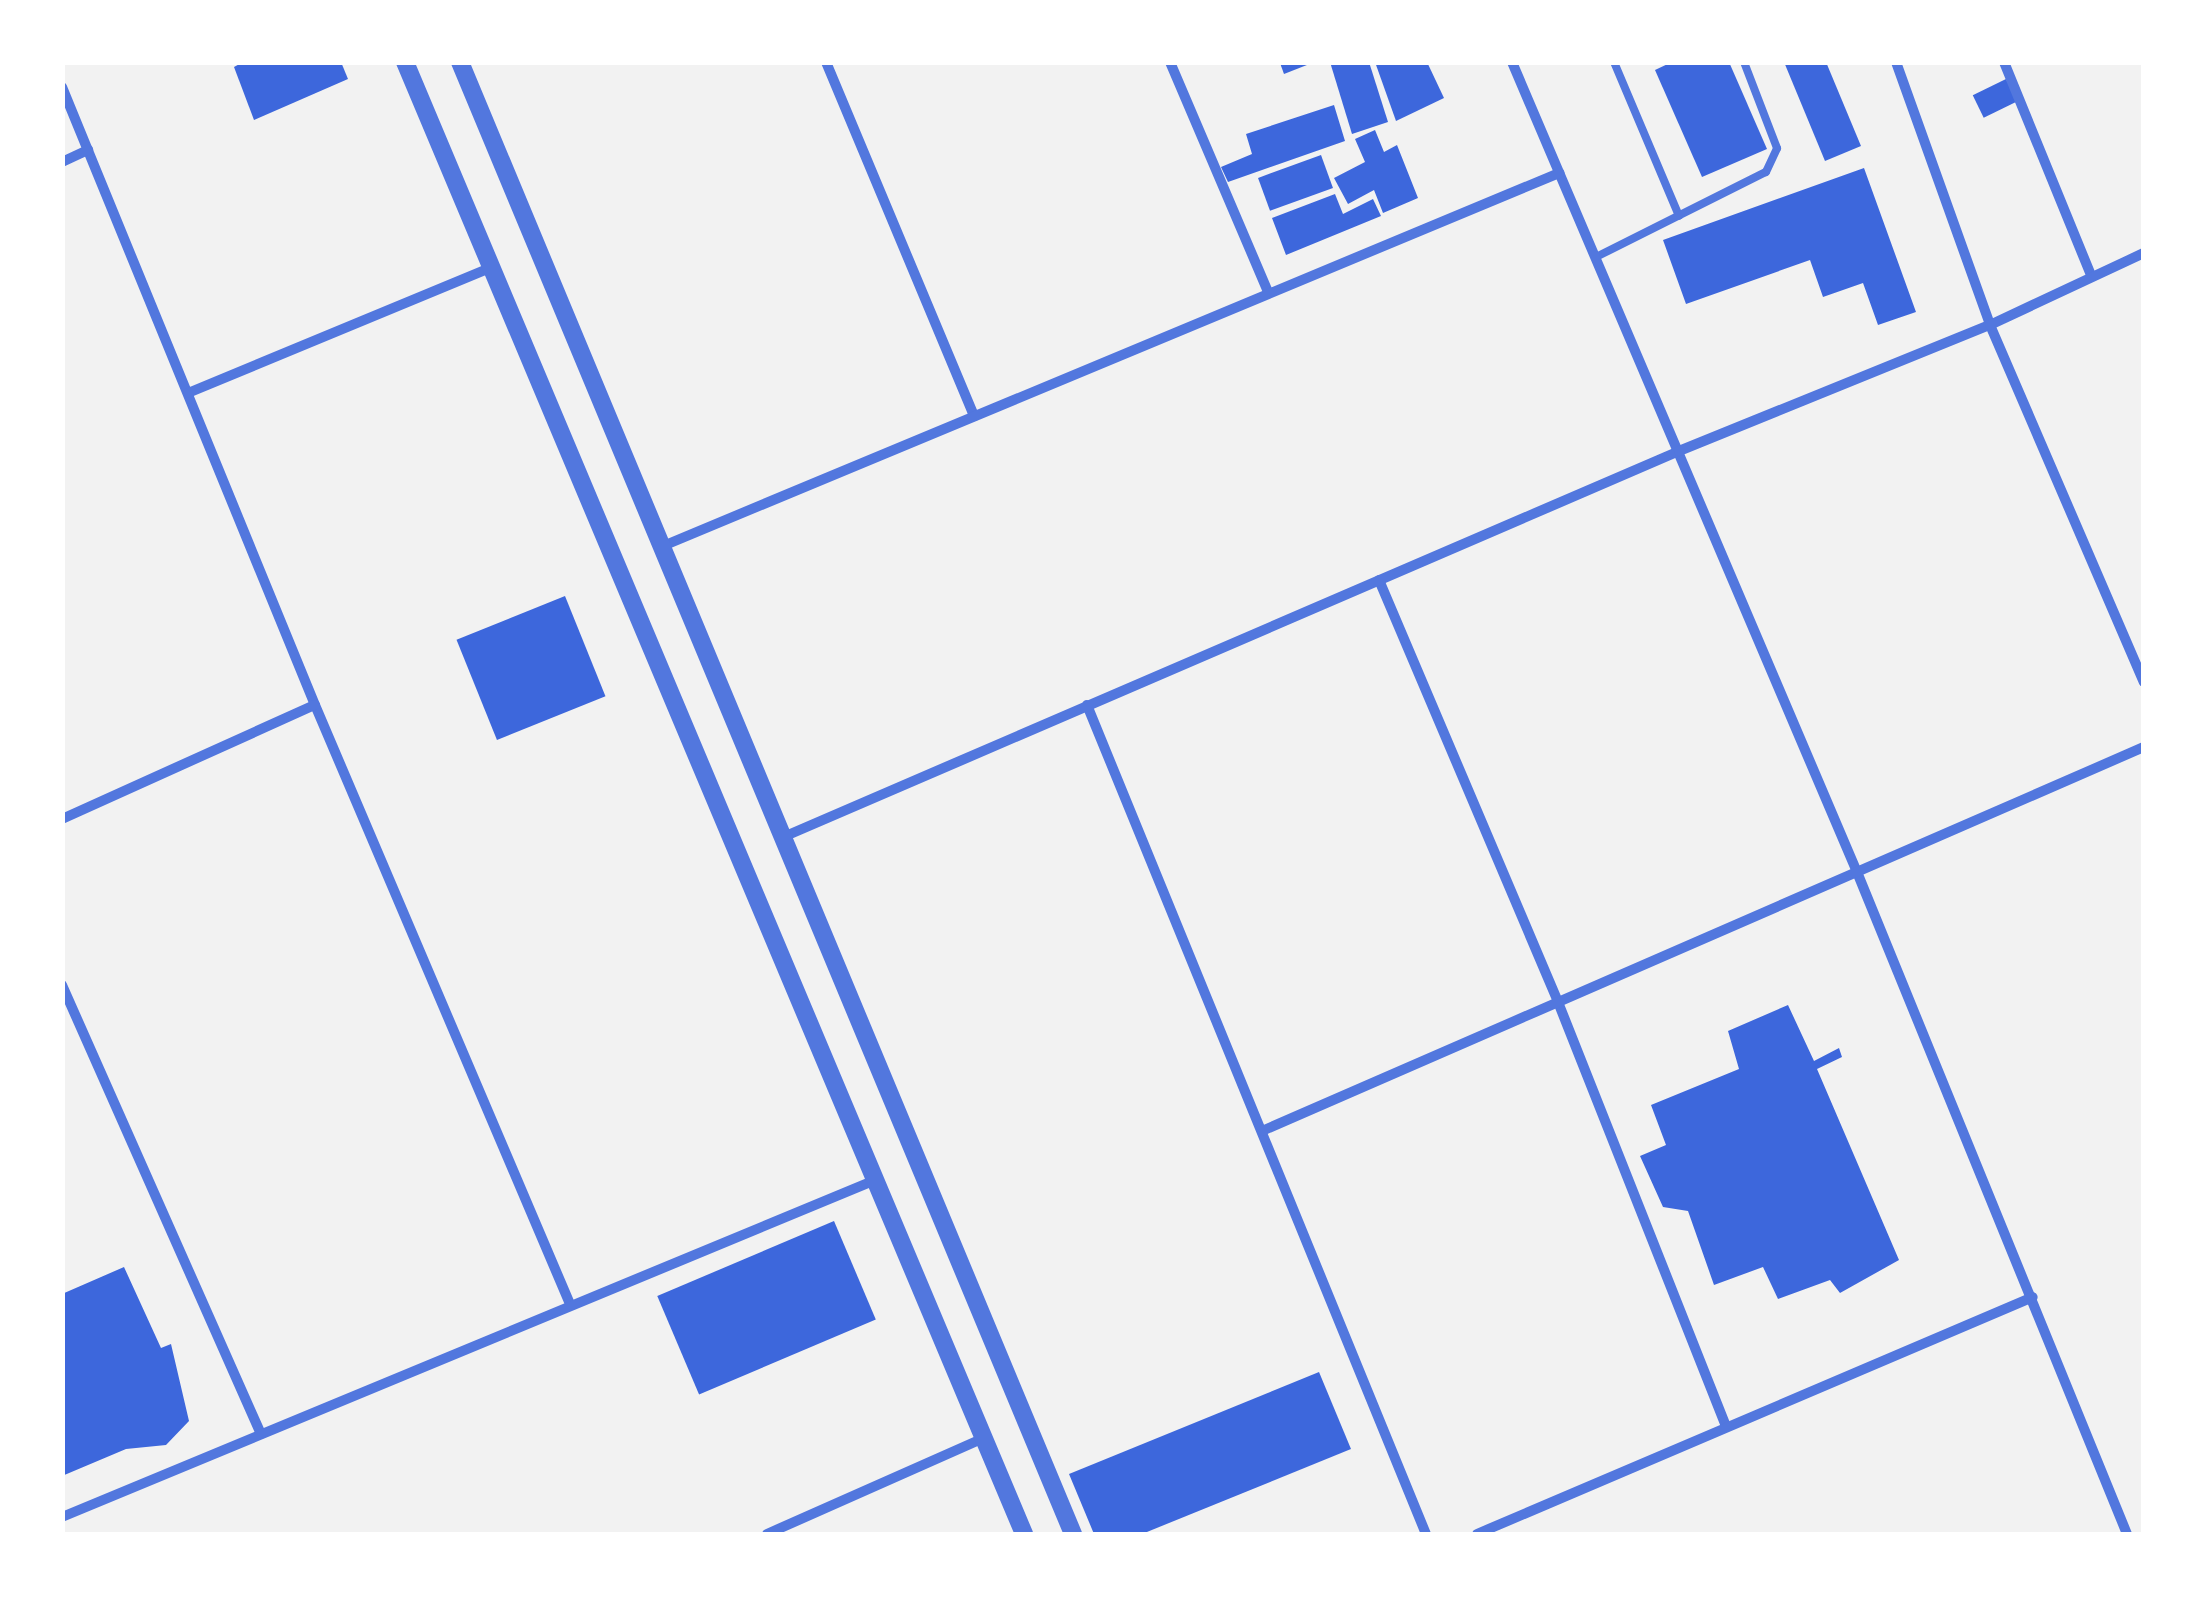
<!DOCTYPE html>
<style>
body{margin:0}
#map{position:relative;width:2206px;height:1597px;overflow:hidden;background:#f2f2f2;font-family:Rubik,sans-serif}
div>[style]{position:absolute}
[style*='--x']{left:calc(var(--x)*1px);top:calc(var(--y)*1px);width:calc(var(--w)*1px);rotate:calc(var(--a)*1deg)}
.building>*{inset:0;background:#3d67dc;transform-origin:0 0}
.service>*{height:8px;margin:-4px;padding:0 4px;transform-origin:4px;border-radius:4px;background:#5277de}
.minor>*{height:10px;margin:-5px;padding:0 5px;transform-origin:5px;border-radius:5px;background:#5277de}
.tertiary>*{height:18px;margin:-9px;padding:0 9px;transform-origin:9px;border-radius:9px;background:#5277de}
span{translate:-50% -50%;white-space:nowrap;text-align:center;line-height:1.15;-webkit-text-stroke:10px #fff;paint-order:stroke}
.frame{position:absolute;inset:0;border:65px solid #fff;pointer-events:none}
</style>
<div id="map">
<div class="building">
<div style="clip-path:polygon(243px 62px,341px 62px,348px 79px,254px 120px,234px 67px)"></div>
<div style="clip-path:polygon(1330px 62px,1369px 62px,1388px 122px,1352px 134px)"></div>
<div style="clip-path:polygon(1375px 62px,1427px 62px,1444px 98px,1396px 121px)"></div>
<div style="clip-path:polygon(1672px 62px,1729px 62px,1767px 149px,1702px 177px,1655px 70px)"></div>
<div style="clip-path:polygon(1784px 62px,1826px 62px,1861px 146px,1825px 161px)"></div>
<div style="clip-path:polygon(1280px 63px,1312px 63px,1284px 74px)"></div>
<div style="left:2006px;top:79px;width:25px;height:37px;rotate:64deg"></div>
<div style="clip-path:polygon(1334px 105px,1345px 141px,1228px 182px,1221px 167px,1252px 154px,1246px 134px)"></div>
<div style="clip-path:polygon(1375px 130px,1384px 152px,1397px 145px,1418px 198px,1383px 213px,1374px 190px,1348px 204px,1334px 178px,1365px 162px,1355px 139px)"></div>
<div style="left:1321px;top:155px;width:35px;height:67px;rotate:70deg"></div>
<div style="clip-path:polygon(1864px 168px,1916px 312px,1878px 325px,1863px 283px,1823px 297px,1810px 260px,1686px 304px,1663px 240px)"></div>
<div style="clip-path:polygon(1335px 194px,1343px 214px,1373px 199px,1381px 216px,1286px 255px,1272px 218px)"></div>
<div style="left:565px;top:596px;width:108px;height:117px;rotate:68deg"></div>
<div style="clip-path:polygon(1788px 1005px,1814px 1061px,1839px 1048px,1842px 1057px,1817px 1069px,1899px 1260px,1840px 1293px,1830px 1280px,1778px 1299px,1763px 1267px,1714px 1285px,1688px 1211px,1663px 1207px,1640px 1156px,1666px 1145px,1651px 1105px,1739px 1069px,1728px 1031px)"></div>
<div style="left:834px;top:1221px;width:107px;height:192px;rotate:67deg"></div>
<div style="clip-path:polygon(124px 1267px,161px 1348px,171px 1344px,189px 1421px,166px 1445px,126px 1449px,62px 1476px,62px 1294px)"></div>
<div style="clip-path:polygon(1319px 1372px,1351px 1449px,1142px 1534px,1094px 1534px,1069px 1474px)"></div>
</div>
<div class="service">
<div style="--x:1614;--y:62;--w:167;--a:67.1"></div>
<div style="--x:1596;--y:257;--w:190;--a:-26.6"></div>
<div style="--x:1766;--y:172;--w:26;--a:-65"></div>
<div style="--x:1777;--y:148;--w:92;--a:-111"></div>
</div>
<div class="minor">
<div style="--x:826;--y:62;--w:384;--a:67.3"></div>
<div style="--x:1170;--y:62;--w:250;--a:66.9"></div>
<div style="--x:1512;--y:62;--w:880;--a:66.93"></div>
<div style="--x:1857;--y:872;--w:715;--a:67.81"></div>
<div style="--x:1896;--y:62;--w:279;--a:70.3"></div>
<div style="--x:1990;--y:325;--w:389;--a:66.7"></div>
<div style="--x:2004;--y:62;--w:230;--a:67.8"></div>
<div style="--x:62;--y:87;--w:668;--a:67.74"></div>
<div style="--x:315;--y:705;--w:651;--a:66.94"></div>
<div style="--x:62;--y:162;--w:29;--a:-25"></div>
<div style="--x:188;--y:393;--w:329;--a:-22.5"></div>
<div style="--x:663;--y:546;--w:971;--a:-22.6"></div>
<div style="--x:1379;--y:580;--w:458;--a:67"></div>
<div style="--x:1558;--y:1002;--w:457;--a:68.4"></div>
<div style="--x:1087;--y:705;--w:896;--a:67.76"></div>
<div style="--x:62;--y:819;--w:277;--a:-24.3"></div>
<div style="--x:781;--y:838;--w:978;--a:-23.31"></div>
<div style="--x:1679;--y:451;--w:336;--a:-22.1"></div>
<div style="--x:1990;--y:325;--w:170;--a:-25.1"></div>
<div style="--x:62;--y:985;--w:491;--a:66.1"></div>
<div style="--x:1262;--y:1131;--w:962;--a:-23.53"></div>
<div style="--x:62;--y:1517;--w:880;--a:-22.51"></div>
<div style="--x:767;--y:1534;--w:237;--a:-23.9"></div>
<div style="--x:1477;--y:1534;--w:604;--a:-23.09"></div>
</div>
<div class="tertiary">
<div style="--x:405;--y:62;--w:1597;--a:67.19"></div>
<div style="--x:460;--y:62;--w:1595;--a:67.39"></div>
</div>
<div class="frame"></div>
</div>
